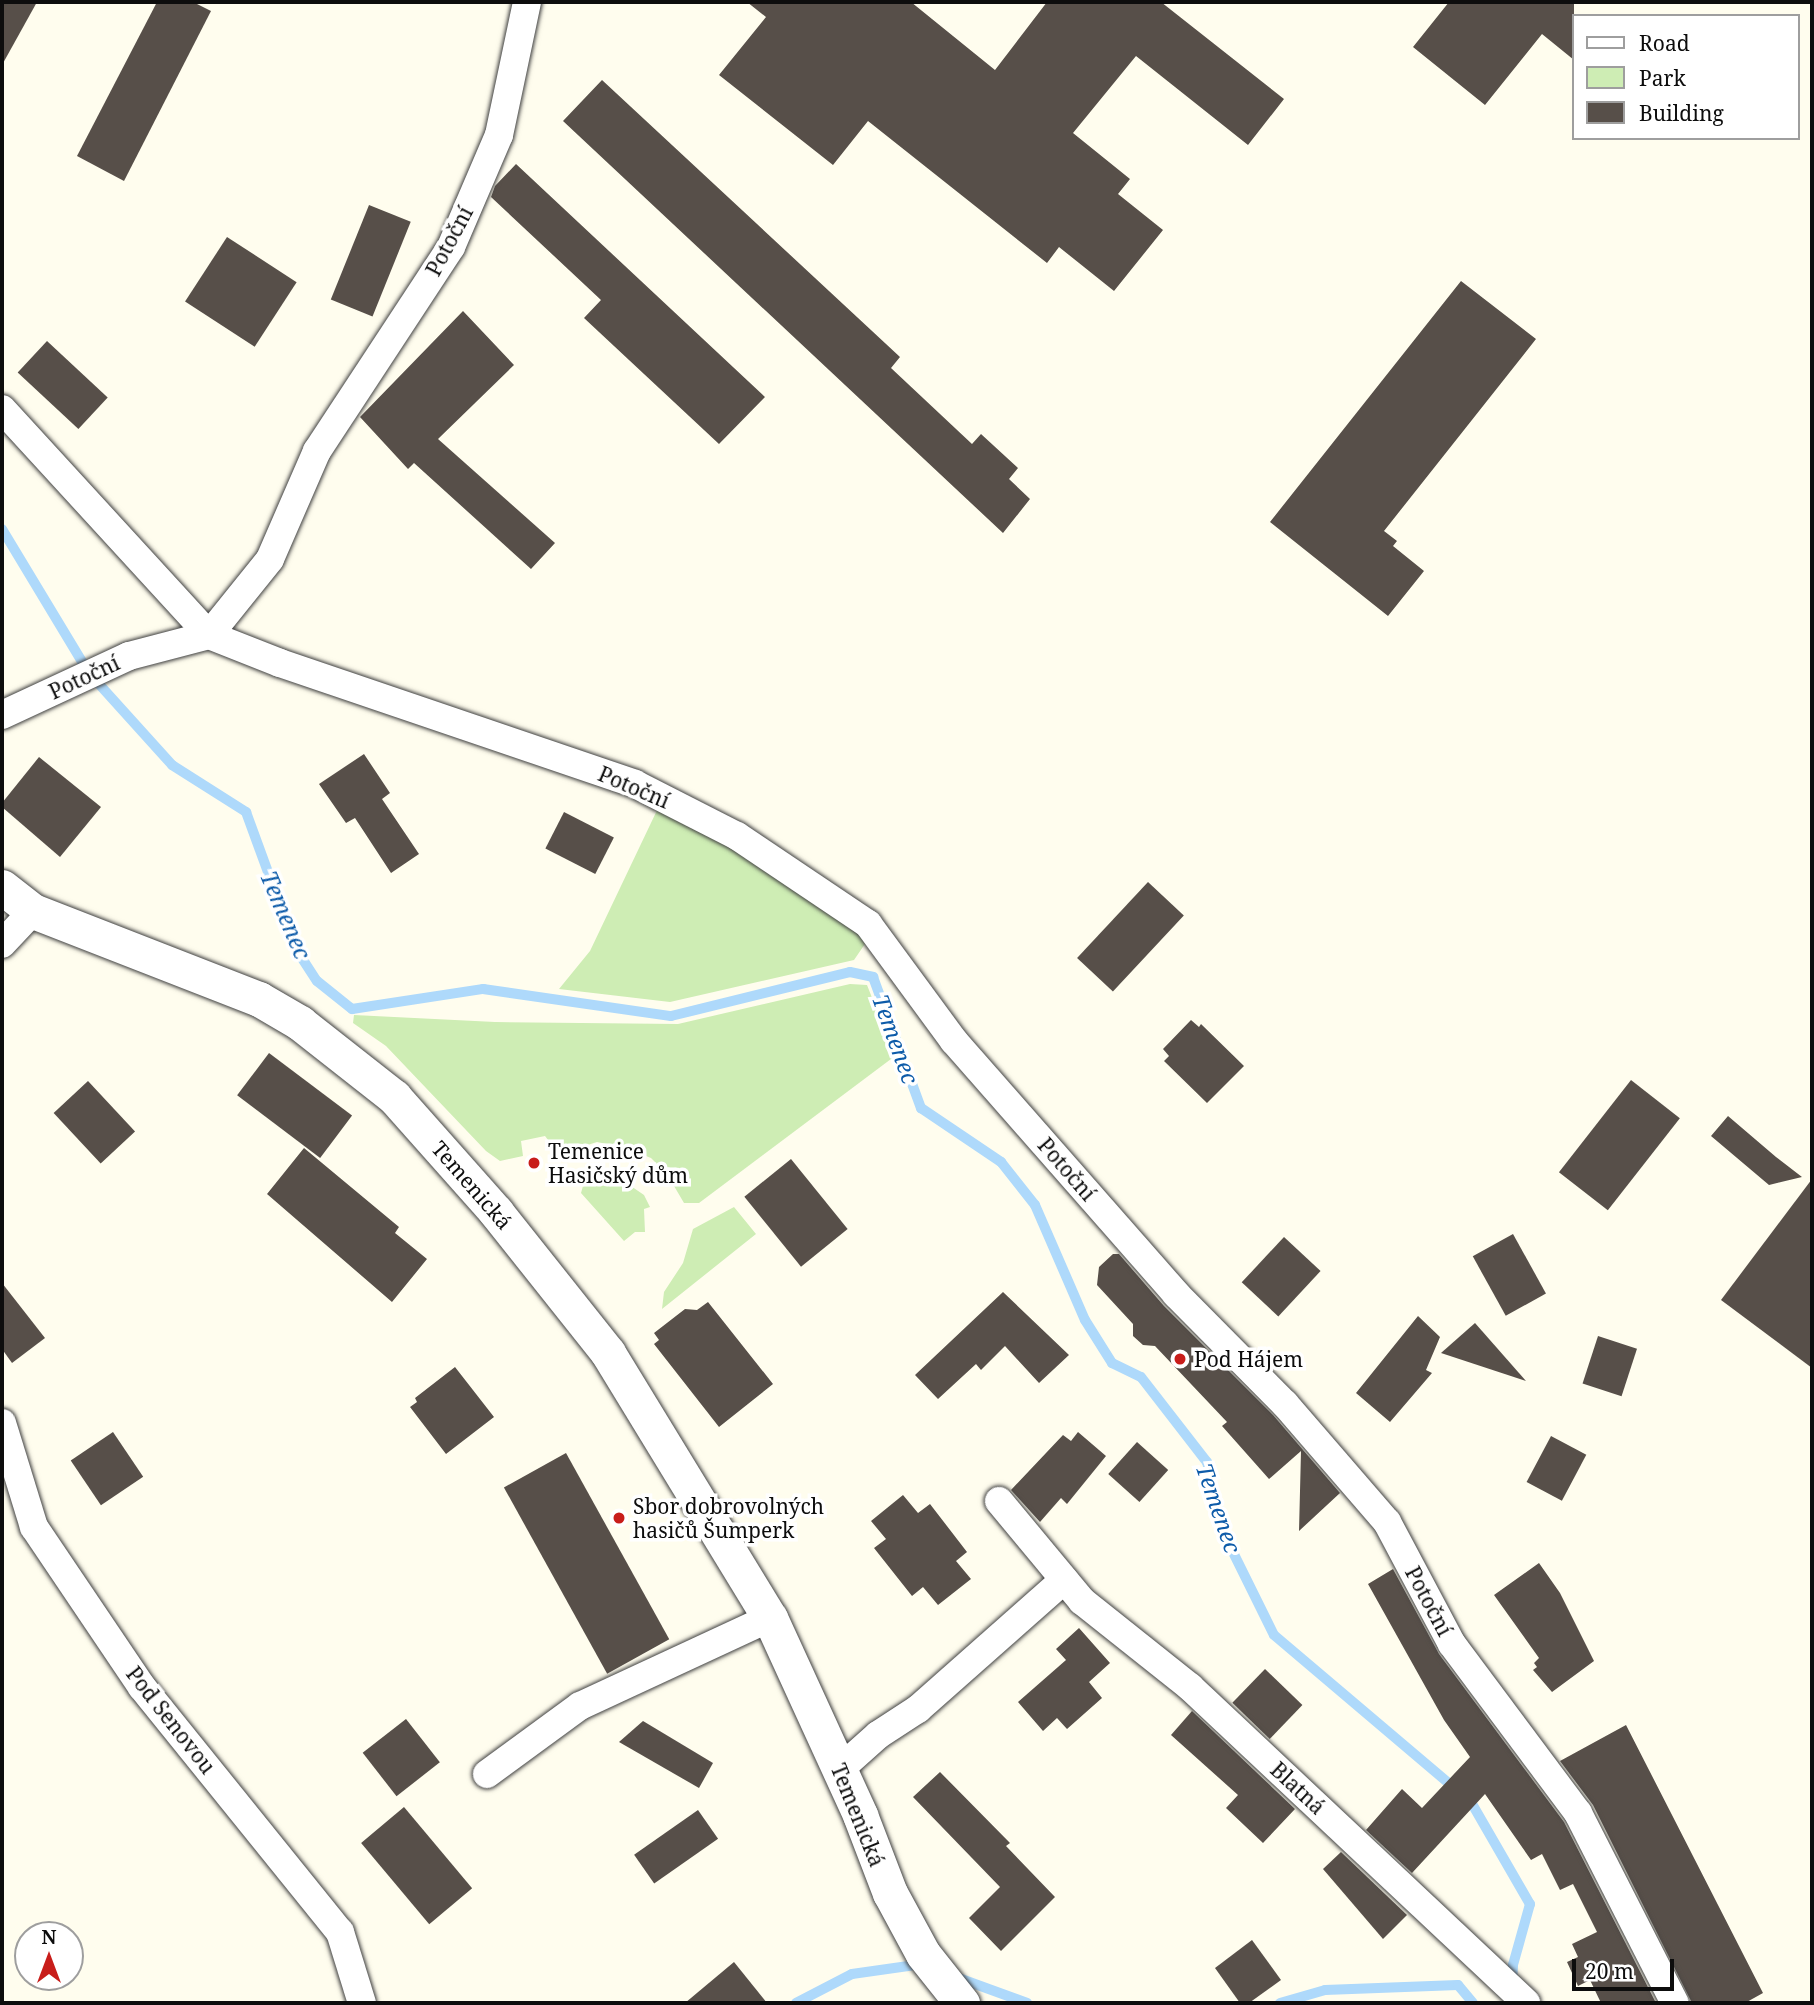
<!DOCTYPE html>
<meta charset="utf-8">
<style>
body{margin:0}
#map{position:relative;width:1814px;height:2005px;overflow:hidden;background:#fffdee;font-family:"Noto Serif",serif}
div>[style]{position:absolute}
[style*='--x']{left:calc(var(--x)*1px);top:calc(var(--y)*1px);width:calc(var(--w)*1px);rotate:calc(var(--a)*1deg)}
.green>*{inset:0;background:#ceedb4}
.stream>*{height:10px;margin:-5px;padding:0 5px;transform-origin:5px;border-radius:5px;background:#aed9fb}
.building>*{inset:0;background:#574f49;transform-origin:0 0}
.roads{filter:drop-shadow(0 0 2px #404040) drop-shadow(0 0 2px #404040)}
.minor>*{height:28px;margin:-14px;padding:0 14px;transform-origin:14px;border-radius:14px;background:#fff}
.tertiary>*{height:35px;margin:-17.5px;padding:0 17.5px;transform-origin:17.5px;border-radius:17.5px;background:#fff}
.dots>*{width:19px;height:19px;translate:-50% -50%;box-sizing:border-box;border:4px solid #fff;border-radius:50%}
span{translate:-50% -50%;white-space:nowrap;text-align:center;line-height:1.15;-webkit-text-stroke:7px #fff;paint-order:stroke}
.street-label{font-size:21px;color:#0d0d0d}
.poi-label{font-size:21px;color:#0d0d0d}
.left{translate:0 -50%;text-align:left}
.water-label{font-size:23px;color:#0d5ba9;font-style:italic}
.frame{position:absolute;inset:0;border:4px solid #0d0d0d;pointer-events:none}
.legend{position:absolute;left:1572px;top:14px;width:228px;height:126px;box-sizing:border-box;background:#fff;border:2px solid #9e9e9e;margin:0;padding:9px 12px;list-style:none;font-size:21px;color:#0d0d0d}
.legend li{display:flex;align-items:center;gap:14px;height:35px}
.legend b{width:35px;border:2px solid #9e9e9e}
.north{position:absolute;left:14px;top:1921px;width:70px;height:70px;box-sizing:border-box;background:#fff;border:2px solid #9e9e9e;border-radius:50%;rotate:0deg;font-size:19px;font-weight:700;line-height:28px;text-align:center;color:#0d0d0d}
.north::after{content:'';display:block;margin:auto;width:24px;height:32px;background:#c81d1a;clip-path:polygon(50% 0,100% 100%,50% 72%,0 100%)}
.scale{position:absolute;left:1572px;top:1959px;width:102px;height:32px;box-sizing:border-box;border:4px solid #0d0d0d;border-top:0;padding-left:9px;font-size:21px;line-height:24px;white-space:nowrap;color:#0d0d0d;-webkit-text-stroke:5px #fff;paint-order:stroke}
</style>
<div id="map">
<div class="green">
<div style="clip-path:polygon(660px 804px,737px 845px,869px 938px,854px 960px,670px 1002px,559px 989px,590px 951px)"></div>
<div style="clip-path:polygon(850px 984px,867px 985px,895px 1056px,699px 1203px,684px 1203px,667px 1174px,651px 1158px,626px 1148px,597px 1142px,559px 1154px,545px 1136px,521px 1141px,523px 1156px,500px 1161px,486px 1151px,386px 1046px,353px 1023px,354px 1015px,495px 1022px,678px 1024px)"></div>
<div style="clip-path:polygon(609px 1176px,622px 1180px,644px 1195px,650px 1207px,644px 1209px,645px 1232px,635px 1232px,624px 1241px,581px 1193px,585px 1179px)"></div>
<div style="clip-path:polygon(734px 1207px,756px 1234px,662px 1309px,664px 1292px,683px 1263px,693px 1229px)"></div>
</div>
<div class="stream">
<div style="--x:2;--y:529;--w:168;--a:58.9"></div>
<div style="--x:89;--y:673;--w:124;--a:47.9"></div>
<div style="--x:172;--y:765;--w:88;--a:32.4"></div>
<div style="--x:246;--y:812;--w:146;--a:69.9"></div>
<div style="--x:296;--y:949;--w:38;--a:57"></div>
<div style="--x:317;--y:981;--w:45;--a:38.7"></div>
<div style="--x:352;--y:1009;--w:133;--a:-8.7"></div>
<div style="--x:483;--y:989;--w:190;--a:8.2"></div>
<div style="--x:671;--y:1016;--w:184;--a:-13.8"></div>
<div style="--x:850;--y:972;--w:24;--a:12"></div>
<div style="--x:873;--y:977;--w:140;--a:69.9"></div>
<div style="--x:921;--y:1108;--w:97;--a:34"></div>
<div style="--x:1001;--y:1162;--w:55;--a:51.7"></div>
<div style="--x:1035;--y:1205;--w:125;--a:66.5"></div>
<div style="--x:1085;--y:1320;--w:51;--a:57.9"></div>
<div style="--x:1112;--y:1363;--w:32;--a:26"></div>
<div style="--x:1141;--y:1377;--w:108;--a:52.2"></div>
<div style="--x:1207;--y:1462;--w:76;--a:76.3"></div>
<div style="--x:1225;--y:1536;--w:110;--a:63.7"></div>
<div style="--x:1274;--y:1635;--w:258;--a:40.3"></div>
<div style="--x:1471;--y:1802;--w:118;--a:60"></div>
<div style="--x:1530;--y:1904;--w:63;--a:105.6"></div>
<div style="--x:1513;--y:1965;--w:19;--a:93"></div>
<div style="--x:953;--y:1976;--w:79;--a:20"></div>
<div style="--x:796;--y:2003;--w:63;--a:-27.4"></div>
<div style="--x:852;--y:1974;--w:71;--a:-8.1"></div>
<div style="--x:1280;--y:2003;--w:47;--a:-16.1"></div>
<div style="--x:1325;--y:1990;--w:133;--a:-2.2"></div>
<div style="--x:1458;--y:1985;--w:23;--a:50"></div>
</div>
<div class="building">
<div style="clip-path:polygon(2px 2px,37px 2px,2px 65px)"></div>
<div style="clip-path:polygon(157px 2px,193px 2px,211px 11px,124px 181px,77px 156px)"></div>
<div style="clip-path:polygon(747px 2px,911px 2px,995px 70px,1047px 2px,1161px 2px,1284px 99px,1248px 145px,1136px 56px,1073px 133px,1130px 179px,1118px 194px,1163px 230px,1114px 291px,1059px 247px,1047px 263px,868px 121px,833px 165px,719px 75px,766px 17px)"></div>
<div style="clip-path:polygon(1449px 2px,1574px 2px,1574px 60px,1542px 34px,1485px 105px,1413px 47px)"></div>
<div style="clip-path:polygon(602px 80px,900px 357px,891px 368px,972px 444px,981px 434px,1018px 468px,1009px 479px,1030px 499px,1003px 533px,563px 121px)"></div>
<div style="clip-path:polygon(516px 164px,765px 397px,719px 444px,584px 318px,601px 300px,491px 197px,495px 186px)"></div>
<div style="left:369px;top:205px;width:45px;height:102px;rotate:22deg"></div>
<div style="left:227px;top:237px;width:83px;height:77px;rotate:33deg"></div>
<div style="clip-path:polygon(1461px 281px,1536px 339px,1384px 531px,1397px 541px,1393px 546px,1424px 571px,1388px 616px,1270px 522px)"></div>
<div style="clip-path:polygon(463px 311px,514px 365px,438px 439px,555px 543px,531px 569px,414px 463px,408px 469px,360px 417px)"></div>
<div style="left:47px;top:341px;width:83px;height:43px;rotate:43deg"></div>
<div style="clip-path:polygon(364px 754px,390px 793px,382px 799px,419px 854px,391px 873px,355px 818px,346px 823px,319px 784px)"></div>
<div style="clip-path:polygon(39px 757px,101px 807px,60px 857px,2px 807px,2px 803px)"></div>
<div style="left:564px;top:812px;width:56px;height:41px;rotate:27deg"></div>
<div style="left:1148px;top:882px;width:49px;height:104px;rotate:43deg"></div>
<div style="clip-path:polygon(1191px 1020px,1199px 1027px,1201px 1024px,1244px 1066px,1207px 1103px,1164px 1061px,1169px 1056px,1163px 1049px)"></div>
<div style="left:269px;top:1053px;width:104px;height:53px;rotate:37deg"></div>
<div style="left:1631px;top:1080px;width:62px;height:117px;rotate:38deg"></div>
<div style="left:88px;top:1081px;width:69px;height:47px;rotate:47deg"></div>
<div style="clip-path:polygon(1728px 1116px,1776px 1157px,1802px 1177px,1769px 1185px,1711px 1136px)"></div>
<div style="clip-path:polygon(304px 1148px,399px 1227px,395px 1233px,427px 1259px,392px 1302px,267px 1194px)"></div>
<div style="left:791px;top:1159px;width:90px;height:60px;rotate:51deg"></div>
<div style="clip-path:polygon(1812px 1179px,1812px 1368px,1721px 1300px)"></div>
<div style="left:1513px;top:1234px;width:68px;height:46px;rotate:61deg"></div>
<div style="left:1284px;top:1237px;width:50px;height:62px;rotate:43deg"></div>
<div style="clip-path:polygon(1113px 1254px,1119px 1254px,1164px 1306px,1273px 1415px,1340px 1493px,1299px 1531px,1301px 1451px,1269px 1479px,1222px 1426px,1227px 1422px,1155px 1346px,1143px 1345px,1133px 1336px,1133px 1324px,1097px 1285px,1099px 1267px)"></div>
<div style="clip-path:polygon(2px 1283px,45px 1338px,12px 1363px,2px 1349px)"></div>
<div style="clip-path:polygon(1003px 1292px,1069px 1355px,1039px 1383px,1005px 1346px,981px 1370px,976px 1364px,938px 1399px,915px 1375px)"></div>
<div style="clip-path:polygon(708px 1302px,773px 1384px,719px 1427px,654px 1344px,659px 1340px,654px 1333px,685px 1309px,697px 1310px)"></div>
<div style="clip-path:polygon(1418px 1316px,1440px 1337px,1426px 1370px,1432px 1373px,1390px 1422px,1356px 1393px)"></div>
<div style="clip-path:polygon(1475px 1323px,1526px 1381px,1441px 1353px)"></div>
<div style="left:1598px;top:1336px;width:41px;height:50px;rotate:18deg"></div>
<div style="clip-path:polygon(455px 1367px,494px 1417px,446px 1454px,410px 1407px,417px 1402px,415px 1398px)"></div>
<div style="left:113px;top:1432px;width:54px;height:51px;rotate:56deg"></div>
<div style="clip-path:polygon(1078px 1432px,1106px 1456px,1067px 1504px,1061px 1498px,1040px 1522px,1011px 1490px,1063px 1435px,1071px 1441px)"></div>
<div style="left:1551px;top:1436px;width:40px;height:52px;rotate:28deg"></div>
<div style="left:1137px;top:1442px;width:42px;height:43px;rotate:42deg"></div>
<div style="left:566px;top:1453px;width:213px;height:71px;rotate:61deg"></div>
<div style="clip-path:polygon(903px 1495px,918px 1513px,930px 1504px,967px 1552px,956px 1561px,971px 1579px,938px 1605px,923px 1587px,912px 1596px,874px 1548px,886px 1539px,871px 1521px)"></div>
<div style="clip-path:polygon(1539px 1563px,1560px 1593px,1594px 1661px,1552px 1692px,1533px 1670px,1537px 1667px,1534px 1663px,1539px 1658px,1494px 1595px)"></div>
<div style="clip-path:polygon(1393px 1569px,1439px 1654px,1564px 1822px,1656px 2003px,1601px 2003px,1590px 1980px,1578px 1986px,1567px 1962px,1578px 1957px,1572px 1944px,1597px 1932px,1573px 1884px,1560px 1890px,1542px 1854px,1531px 1860px,1485px 1794px,1412px 1873px,1366px 1830px,1402px 1789px,1422px 1808px,1470px 1757px,1444px 1720px,1368px 1584px)"></div>
<div style="clip-path:polygon(1079px 1628px,1110px 1663px,1089px 1682px,1102px 1698px,1067px 1729px,1057px 1718px,1043px 1731px,1018px 1702px,1066px 1660px,1056px 1649px)"></div>
<div style="left:1265px;top:1669px;width:52px;height:47px;rotate:44deg"></div>
<div style="clip-path:polygon(1192px 1711px,1295px 1809px,1263px 1843px,1226px 1808px,1238px 1795px,1171px 1735px)"></div>
<div style="left:406px;top:1719px;width:55px;height:55px;rotate:52deg"></div>
<div style="clip-path:polygon(643px 1721px,713px 1763px,699px 1788px,619px 1742px)"></div>
<div style="clip-path:polygon(1626px 1725px,1763px 1993px,1745px 2003px,1692px 2003px,1593px 1805px,1560px 1761px)"></div>
<div style="clip-path:polygon(940px 1772px,1010px 1843px,1006px 1846px,1055px 1897px,1001px 1951px,969px 1918px,1000px 1887px,913px 1797px)"></div>
<div style="left:404px;top:1807px;width:106px;height:56px;rotate:50deg"></div>
<div style="left:698px;top:1810px;width:35px;height:78px;rotate:55deg"></div>
<div style="clip-path:polygon(1341px 1852px,1407px 1915px,1383px 1939px,1323px 1869px)"></div>
<div style="clip-path:polygon(1252px 1940px,1281px 1980px,1249px 2003px,1240px 2003px,1215px 1968px)"></div>
<div style="clip-path:polygon(734px 1962px,767px 2003px,685px 2003px)"></div>
</div>
<div class="roads">
<div class="minor">
<div style="--x:2;--y:409;--w:306;--a:47.5"></div>
<div style="--x:209;--y:635;--w:76;--a:21.5"></div>
<div style="--x:280;--y:663;--w:375;--a:18.8"></div>
<div style="--x:635;--y:784;--w:114;--a:27"></div>
<div style="--x:737;--y:836;--w:158;--a:33.9"></div>
<div style="--x:868;--y:924;--w:145;--a:53.7"></div>
<div style="--x:954;--y:1041;--w:337;--a:48.7"></div>
<div style="--x:1176;--y:1294;--w:155;--a:45.3"></div>
<div style="--x:1285;--y:1404;--w:156;--a:49.2"></div>
<div style="--x:1387;--y:1522;--w:138;--a:62"></div>
<div style="--x:1452;--y:1644;--w:211;--a:53.3"></div>
<div style="--x:1578;--y:1813;--w:213;--a:63"></div>
<div style="--x:2;--y:715;--w:140;--a:-24.9"></div>
<div style="--x:129;--y:656;--w:83;--a:-14.7"></div>
<div style="--x:209;--y:635;--w:97;--a:-51.2"></div>
<div style="--x:270;--y:559;--w:118;--a:-66.5"></div>
<div style="--x:317;--y:451;--w:244;--a:-56.7"></div>
<div style="--x:451;--y:247;--w:122;--a:-66.8"></div>
<div style="--x:499;--y:135;--w:136;--a:-78.1"></div>
<div style="--x:2;--y:944;--w:45;--a:-46.8"></div>
<div style="--x:2;--y:1423;--w:109;--a:72.9"></div>
<div style="--x:34;--y:1527;--w:193;--a:56"></div>
<div style="--x:142;--y:1687;--w:315;--a:51.1"></div>
<div style="--x:340;--y:1932;--w:74;--a:72.8"></div>
<div style="--x:999;--y:1501;--w:130;--a:50.3"></div>
<div style="--x:1082;--y:1601;--w:138;--a:38.5"></div>
<div style="--x:1190;--y:1687;--w:461;--a:43.2"></div>
<div style="--x:840;--y:1769;--w:51;--a:-41.8"></div>
<div style="--x:878;--y:1735;--w:48;--a:-33"></div>
<div style="--x:918;--y:1709;--w:195;--a:-41.5"></div>
<div style="--x:487;--y:1774;--w:115;--a:-36.2"></div>
<div style="--x:580;--y:1706;--w:209;--a:-24.9"></div>
</div>
<div class="tertiary">
<div style="--x:2;--y:887;--w:39;--a:38"></div>
<div style="--x:33;--y:911;--w:243;--a:21.3"></div>
<div style="--x:259;--y:999;--w:48;--a:30.3"></div>
<div style="--x:300;--y:1023;--w:120;--a:38.2"></div>
<div style="--x:394;--y:1097;--w:154;--a:48.4"></div>
<div style="--x:496;--y:1212;--w:180;--a:51.5"></div>
<div style="--x:608;--y:1353;--w:311;--a:58.6"></div>
<div style="--x:770;--y:1618;--w:217;--a:65.4"></div>
<div style="--x:860;--y:1815;--w:84;--a:69"></div>
<div style="--x:890;--y:1893;--w:69;--a:61.6"></div>
<div style="--x:923;--y:1954;--w:63;--a:51.5"></div>
</div>
</div>
<div class="dots">
<div style="left:534px;top:1163px;background:#c81d1a"></div>
<div style="left:1180px;top:1359px;background:#c81d1a"></div>
<div style="left:619px;top:1518px;background:#c81d1a"></div>
</div>
<div class="street-label">
<span style="left:449px;top:241px;rotate:-62deg">Potoční</span>
<span style="left:84px;top:677px;rotate:-25deg">Potoční</span>
<span style="left:634px;top:787px;rotate:23deg">Potoční</span>
<span style="left:1067px;top:1169px;rotate:49deg">Potoční</span>
<span style="left:472px;top:1185px;rotate:49deg">Temenická</span>
<span style="left:1429px;top:1601px;rotate:62deg">Potoční</span>
<span style="left:171px;top:1720px;rotate:52deg">Pod Senovou</span>
<span style="left:1298px;top:1788px;rotate:43deg">Blatná</span>
<span style="left:858px;top:1815px;rotate:68deg">Temenická</span>
</div>
<div class="poi-label">
<span class="left" style="left:548px;top:1163px">Temenice<br>Hasičský dům</span>
<span class="left" style="left:1194px;top:1359px">Pod Hájem</span>
<span class="left" style="left:633px;top:1518px">Sbor dobrovolných<br>hasičů Šumperk</span>
</div>
<div class="water-label">
<span style="left:286px;top:915px;rotate:67deg">Temenec</span>
<span style="left:896px;top:1039px;rotate:70deg">Temenec</span>
<span style="left:1219px;top:1508px;rotate:71deg">Temenec</span>
</div>
<div class="frame"></div>
<ul class="legend">
<li><b style="height:9px;background:#fff"></b>Road</li>
<li><b style="height:19px;background:#ceedb4"></b>Park</li>
<li><b style="height:19px;background:#574f49"></b>Building</li>
</ul>
<div class="north">N</div>
<div class="scale">20 m</div>
</div>
